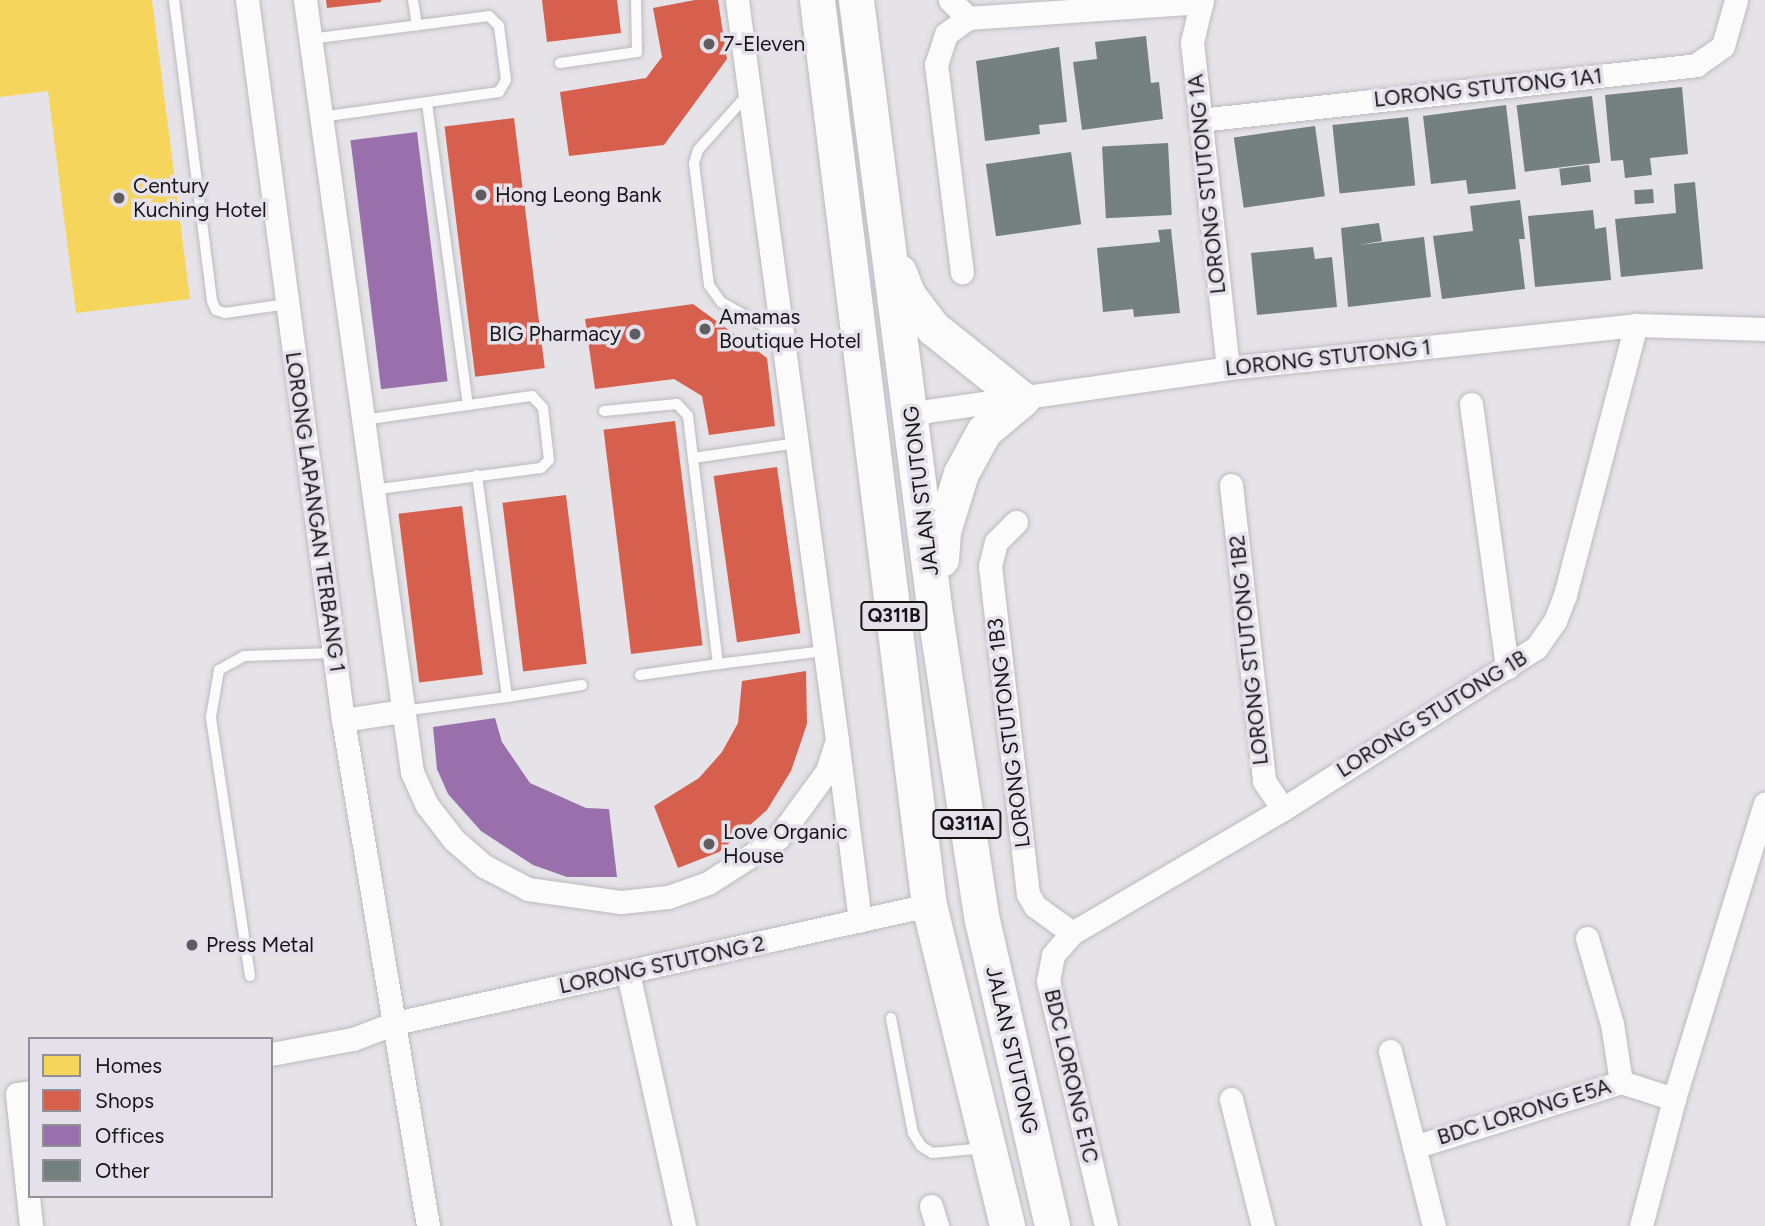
<!DOCTYPE html>
<style>
body{margin:0}
#map{position:relative;width:1765px;height:1226px;overflow:hidden;background:#e5e3e8;font-family:Figtree,sans-serif}
div>[style]{position:absolute}
[style*='--x']{left:calc(var(--x)*1px);top:calc(var(--y)*1px);width:calc(var(--w)*1px);rotate:calc(var(--a)*1deg)}
.homes>*{inset:0;background:#f6d55c}
.shops>*{inset:0;background:#d6604d;transform-origin:0 0}
.offices>*{inset:0;background:#9970ab;transform-origin:0 0}
.building>*{inset:0;background:#74817f;transform-origin:0 0}
.roads{filter:drop-shadow(0 0 2px #bcbabe) drop-shadow(0 0 2px #bcbabe)}
.service>*{height:10px;margin:-5px;padding:0 5px;transform-origin:5px;border-radius:5px;background:#fbfbfc}
.minor>*{height:23px;margin:-11.5px;padding:0 11.5px;transform-origin:11.5px;border-radius:11.5px;background:#fbfbfc}
.primary>*{height:35px;margin:-17.5px;padding:0 17.5px;transform-origin:17.5px;border-radius:17.5px;background:#fbfbfc}
.dots>*{width:19px;height:19px;translate:-50% -50%;box-sizing:border-box;border:4px solid #e4e1ea;border-radius:50%}
span{translate:-50% -50%;white-space:nowrap;text-align:center;line-height:1.15;-webkit-text-stroke:7px #e4e1ea;paint-order:stroke}
.shield-label span{padding:2px 5px;background:#e4e1ea;border:2px solid;border-radius:5px;-webkit-text-stroke-width:0}
.shield-label{font-size:19px;color:#161518;font-weight:700}
.poi-label{font-size:21px;color:#161518}
.left{translate:0 -50%;text-align:left}
.right{translate:-100% -50%;text-align:right}
.street-label{font-size:21px;color:#161518}
.legend{position:absolute;left:28px;top:1037px;width:245px;height:161px;box-sizing:border-box;background:#e4e1ea;border:2px solid #928f96;margin:0;padding:9px 12px;list-style:none;font-size:21px;color:#161518}
.legend li{display:flex;align-items:center;gap:14px;height:35px}
.legend b{width:35px;border:2px solid #928f96}
</style>
<div id="map">
<div class="homes">
<div style="clip-path:polygon(0 0,152px 0,190px 299px,76px 313px,48px 91px,0 97px)"></div>
</div>
<div class="shops">
<div style="clip-path:polygon(326px 0,381px 0,381px 2px,327px 8px)"></div>
<div style="clip-path:polygon(542px 0,617px 0,621px 33px,547px 42px)"></div>
<div style="clip-path:polygon(695px 0,718px 0,727px 59px,664px 145px,569px 156px,560px 92px,646px 78px,662px 57px,653px 8px)"></div>
<div style="left:514px;top:118px;width:252px;height:70px;rotate:83deg"></div>
<div style="clip-path:polygon(693px 304px,767px 358px,775px 426px,709px 435px,702px 396px,674px 379px,595px 389px,585px 319px)"></div>
<div style="left:675px;top:421px;width:226px;height:72px;rotate:83deg"></div>
<div style="left:777px;top:467px;width:168px;height:64px;rotate:82deg"></div>
<div style="left:566px;top:495px;width:170px;height:64px;rotate:83deg"></div>
<div style="left:462px;top:506px;width:170px;height:64px;rotate:83deg"></div>
<div style="clip-path:polygon(806px 671px,807px 724px,791px 771px,767px 810px,719px 852px,678px 868px,654px 806px,699px 778px,722px 752px,738px 723px,742px 681px)"></div>
</div>
<div class="offices">
<div style="left:417px;top:132px;width:251px;height:67px;rotate:83deg"></div>
<div style="clip-path:polygon(495px 718px,502px 742px,530px 783px,586px 808px,609px 809px,617px 877px,567px 877px,533px 865px,481px 831px,448px 794px,437px 769px,433px 727px)"></div>
</div>
<div class="building">
<div style="clip-path:polygon(1146px 36px,1151px 83px,1159px 82px,1163px 119px,1082px 130px,1073px 62px,1097px 59px,1095px 42px)"></div>
<div style="clip-path:polygon(1059px 47px,1067px 122px,1039px 125px,1040px 134px,985px 141px,976px 61px)"></div>
<div style="clip-path:polygon(1682px 87px,1688px 154px,1650px 158px,1652px 175px,1625px 178px,1623px 160px,1611px 161px,1605px 95px)"></div>
<div style="left:1592px;top:96px;width:67px;height:76px;rotate:83deg"></div>
<div style="clip-path:polygon(1506px 105px,1516px 189px,1468px 194px,1466px 180px,1431px 184px,1423px 116px)"></div>
<div style="left:1408px;top:117px;width:69px;height:76px;rotate:84deg"></div>
<div style="left:1315px;top:126px;width:71px;height:82px;rotate:82deg"></div>
<div style="left:1168px;top:143px;width:72px;height:66px;rotate:87deg"></div>
<div style="left:1071px;top:152px;width:73px;height:86px;rotate:82deg"></div>
<div style="left:1589px;top:165px;width:17px;height:30px;rotate:83deg"></div>
<div style="clip-path:polygon(1695px 182px,1703px 269px,1621px 277px,1615px 219px,1676px 213px,1674px 184px)"></div>
<div style="left:1653px;top:189px;width:14px;height:19px;rotate:86deg"></div>
<div style="clip-path:polygon(1520px 200px,1525px 239px,1519px 239px,1525px 289px,1442px 299px,1433px 236px,1473px 231px,1470px 206px)"></div>
<div style="clip-path:polygon(1593px 210px,1595px 229px,1606px 227px,1611px 280px,1535px 287px,1528px 216px)"></div>
<div style="clip-path:polygon(1379px 223px,1382px 241px,1359px 245px,1424px 237px,1431px 297px,1348px 307px,1341px 228px)"></div>
<div style="clip-path:polygon(1171px 229px,1180px 313px,1134px 317px,1133px 309px,1103px 312px,1097px 248px,1160px 242px,1158px 230px)"></div>
<div style="clip-path:polygon(1313px 247px,1315px 259px,1332px 257px,1337px 307px,1257px 315px,1251px 253px)"></div>
</div>
<div class="roads">
<div class="service">
<div style="--x:174;--y:0;--w:303;--a:82.8"></div>
<div style="--x:212;--y:301;--w:10;--a:66"></div>
<div style="--x:216;--y:310;--w:9;--a:18"></div>
<div style="--x:225;--y:313;--w:63;--a:-8.3"></div>
<div style="--x:413;--y:0;--w:26;--a:81"></div>
<div style="--x:310;--y:39;--w:180;--a:-7.3"></div>
<div style="--x:489;--y:16;--w:14;--a:45"></div>
<div style="--x:499;--y:26;--w:54;--a:82.6"></div>
<div style="--x:506;--y:80;--w:14;--a:120"></div>
<div style="--x:499;--y:92;--w:180;--a:172"></div>
<div style="--x:560;--y:63;--w:78;--a:-8.1"></div>
<div style="--x:637;--y:52;--w:52;--a:-91.1"></div>
<div style="--x:749;--y:93;--w:76;--a:131.8"></div>
<div style="--x:698;--y:150;--w:14;--a:107"></div>
<div style="--x:694;--y:163;--w:123;--a:83"></div>
<div style="--x:709;--y:285;--w:21;--a:55"></div>
<div style="--x:721;--y:302;--w:68;--a:29.2"></div>
<div style="--x:427;--y:103;--w:305;--a:82.3"></div>
<div style="--x:604;--y:411;--w:73;--a:-5.5"></div>
<div style="--x:677;--y:404;--w:16;--a:47"></div>
<div style="--x:688;--y:416;--w:42;--a:83.2"></div>
<div style="--x:363;--y:420;--w:171;--a:-8.1"></div>
<div style="--x:532;--y:396;--w:16;--a:47"></div>
<div style="--x:543;--y:408;--w:52;--a:83.4"></div>
<div style="--x:549;--y:460;--w:11;--a:135"></div>
<div style="--x:541;--y:468;--w:170;--a:172.6"></div>
<div style="--x:797;--y:443;--w:105;--a:171.8"></div>
<div style="--x:693;--y:458;--w:208;--a:83.1"></div>
<div style="--x:718;--y:664;--w:107;--a:-7"></div>
<div style="--x:640;--y:675;--w:79;--a:-8"></div>
<div style="--x:507;--y:697;--w:76;--a:-9.1"></div>
<div style="--x:403;--y:711;--w:105;--a:-7.7"></div>
<div style="--x:507;--y:697;--w:224;--a:-97.7"></div>
<div style="--x:250;--y:976;--w:262;--a:-98.6"></div>
<div style="--x:211;--y:717;--w:48;--a:-80.3"></div>
<div style="--x:219;--y:670;--w:29;--a:-29"></div>
<div style="--x:244;--y:656;--w:90;--a:-1.9"></div>
<div style="--x:891;--y:1018;--w:117;--a:79.2"></div>
<div style="--x:913;--y:1133;--w:15;--a:58"></div>
<div style="--x:921;--y:1146;--w:13;--a:32"></div>
<div style="--x:932;--y:1153;--w:53;--a:-5.4"></div>
</div>
<div class="minor">
<div style="--x:247;--y:0;--w:726;--a:82.41"></div>
<div style="--x:343;--y:720;--w:513;--a:80.46"></div>
<div style="--x:305;--y:0;--w:779;--a:82.11"></div>
<div style="--x:412;--y:772;--w:36;--a:66"></div>
<div style="--x:427;--y:805;--w:44;--a:52.4"></div>
<div style="--x:454;--y:840;--w:40;--a:41"></div>
<div style="--x:484;--y:866;--w:50;--a:27.6"></div>
<div style="--x:528;--y:889;--w:94;--a:8"></div>
<div style="--x:621;--y:902;--w:47;--a:-6.1"></div>
<div style="--x:668;--y:897;--w:42;--a:-19.3"></div>
<div style="--x:708;--y:883;--w:83;--a:-32.7"></div>
<div style="--x:778;--y:838;--w:83;--a:-53.8"></div>
<div style="--x:827;--y:771;--w:33;--a:-72"></div>
<div style="--x:837;--y:740;--w:747;--a:-97.7"></div>
<div style="--x:950;--y:0;--w:25;--a:45"></div>
<div style="--x:968;--y:18;--w:27;--a:144"></div>
<div style="--x:946;--y:34;--w:32;--a:108"></div>
<div style="--x:936;--y:64;--w:210;--a:82.9"></div>
<div style="--x:1202;--y:0;--w:43;--a:103.4"></div>
<div style="--x:1192;--y:42;--w:328;--a:83.7"></div>
<div style="--x:968;--y:18;--w:234;--a:-3.9"></div>
<div style="--x:1200;--y:120;--w:499;--a:-6.3"></div>
<div style="--x:1696;--y:65;--w:33;--a:-35"></div>
<div style="--x:1723;--y:46;--w:48;--a:-74.2"></div>
<div style="--x:1471;--y:404;--w:266;--a:82.2"></div>
<div style="--x:912;--y:417;--w:16;--a:-22"></div>
<div style="--x:927;--y:411;--w:304;--a:-8.1"></div>
<div style="--x:1228;--y:368;--w:410;--a:-6"></div>
<div style="--x:1636;--y:325;--w:129;--a:1.8"></div>
<div style="--x:1231;--y:485;--w:298;--a:83.6"></div>
<div style="--x:1264;--y:781;--w:34;--a:56"></div>
<div style="--x:1016;--y:522;--w:28;--a:135"></div>
<div style="--x:996;--y:542;--w:25;--a:104"></div>
<div style="--x:990;--y:566;--w:330;--a:83.4"></div>
<div style="--x:1028;--y:894;--w:14;--a:60"></div>
<div style="--x:1035;--y:906;--w:46;--a:36.1"></div>
<div style="--x:343;--y:720;--w:61;--a:-8.5"></div>
<div style="--x:838;--y:747;--w:175;--a:82.8"></div>
<div style="--x:1587;--y:938;--w:90;--a:73.8"></div>
<div style="--x:1612;--y:1024;--w:59;--a:81.2"></div>
<div style="--x:628;--y:973;--w:259;--a:77.5"></div>
<div style="--x:1390;--y:1051;--w:180;--a:75.9"></div>
<div style="--x:271;--y:1054;--w:83;--a:-10.4"></div>
<div style="--x:353;--y:1039;--w:45;--a:-20.9"></div>
<div style="--x:395;--y:1023;--w:547;--a:-12.46"></div>
<div style="--x:30;--y:1092;--w:13;--a:171"></div>
<div style="--x:17;--y:1094;--w:133;--a:83.9"></div>
<div style="--x:1231;--y:1099;--w:131;--a:75.9"></div>
<div style="--x:1414;--y:1147;--w:217;--a:-17.4"></div>
<div style="--x:1621;--y:1082;--w:56;--a:17.8"></div>
<div style="--x:931;--y:1206;--w:21;--a:73"></div>
<div style="--x:1106;--y:1226;--w:252;--a:-103.3"></div>
<div style="--x:1048;--y:981;--w:26;--a:-79"></div>
<div style="--x:1053;--y:955;--w:29;--a:-49"></div>
<div style="--x:1072;--y:933;--w:245;--a:-30.4"></div>
<div style="--x:1283;--y:809;--w:300;--a:-32.5"></div>
<div style="--x:1536;--y:648;--w:33;--a:-55"></div>
<div style="--x:1555;--y:621;--w:28;--a:-69"></div>
<div style="--x:1565;--y:595;--w:279;--a:-75.3"></div>
<div style="--x:1641;--y:1226;--w:131;--a:-75.4"></div>
<div style="--x:1674;--y:1099;--w:309;--a:-72.9"></div>
</div>
<div class="primary">
<div style="--x:817;--y:0;--w:912;--a:82.95"></div>
<div style="--x:929;--y:905;--w:330;--a:76.3"></div>
<div style="--x:856;--y:0;--w:626;--a:82.66"></div>
<div style="--x:936;--y:621;--w:303;--a:81.3"></div>
<div style="--x:982;--y:920;--w:314;--a:77.1"></div>
<div style="--x:899;--y:272;--w:25;--a:69"></div>
<div style="--x:908;--y:295;--w:41;--a:52.9"></div>
<div style="--x:933;--y:328;--w:114;--a:38.6"></div>
<div style="--x:1022;--y:399;--w:50;--a:139.9"></div>
<div style="--x:984;--y:431;--w:48;--a:118.7"></div>
<div style="--x:961;--y:473;--w:61;--a:107.2"></div>
<div style="--x:943;--y:531;--w:28;--a:94"></div>
</div>
</div>
<div class="dots">
<div style="left:709px;top:44px;background:#5e5d61"></div>
<div style="left:481px;top:195px;background:#5e5d61"></div>
<div style="left:119px;top:198px;background:#5e5d61"></div>
<div style="left:705px;top:329px;background:#5e5d61"></div>
<div style="left:635px;top:334px;background:#5e5d61"></div>
<div style="left:709px;top:844px;background:#5e5d61"></div>
<div style="left:192px;top:945px;background:#5e5d61"></div>
</div>
<div class="shield-label">
<span style="left:894px;top:616px">Q311B</span>
<span style="left:967px;top:824px">Q311A</span>
</div>
<div class="poi-label">
<span class="left" style="left:723px;top:44px">7-Eleven</span>
<span class="left" style="left:133px;top:198px">Century<br>Kuching Hotel</span>
<span class="left" style="left:495px;top:195px">Hong Leong Bank</span>
<span class="left" style="left:719px;top:329px">Amamas<br>Boutique Hotel</span>
<span class="right" style="left:621px;top:334px">BIG Pharmacy</span>
<span class="left" style="left:723px;top:844px">Love Organic<br>House</span>
<span class="left" style="left:206px;top:945px">Press Metal</span>
</div>
<div class="street-label">
<span style="left:1488px;top:88px;rotate:-6deg">LORONG STUTONG 1A1</span>
<span style="left:1207px;top:184px;rotate:-96deg">LORONG STUTONG 1A</span>
<span style="left:1328px;top:358px;rotate:-6deg">LORONG STUTONG 1</span>
<span style="left:921px;top:491px;rotate:-97deg">JALAN STUTONG</span>
<span style="left:315px;top:512px;rotate:82deg">LORONG LAPANGAN TERBANG 1</span>
<span style="left:1249px;top:650px;rotate:-96deg">LORONG STUTONG 1B2</span>
<span style="left:1432px;top:714px;rotate:-32deg">LORONG STUTONG 1B</span>
<span style="left:1009px;top:733px;rotate:-97deg">LORONG STUTONG 1B3</span>
<span style="left:662px;top:965px;rotate:-12deg">LORONG STUTONG 2</span>
<span style="left:1012px;top:1050px;rotate:77deg">JALAN STUTONG</span>
<span style="left:1071px;top:1076px;rotate:77deg">BDC LORONG E1C</span>
<span style="left:1524px;top:1112px;rotate:-17deg">BDC LORONG E5A</span>
</div>
<ul class="legend">
<li><b style="height:19px;background:#f6d55c"></b>Homes</li>
<li><b style="height:19px;background:#d6604d"></b>Shops</li>
<li><b style="height:19px;background:#9970ab"></b>Offices</li>
<li><b style="height:19px;background:#74817f"></b>Other</li>
</ul>
</div>
